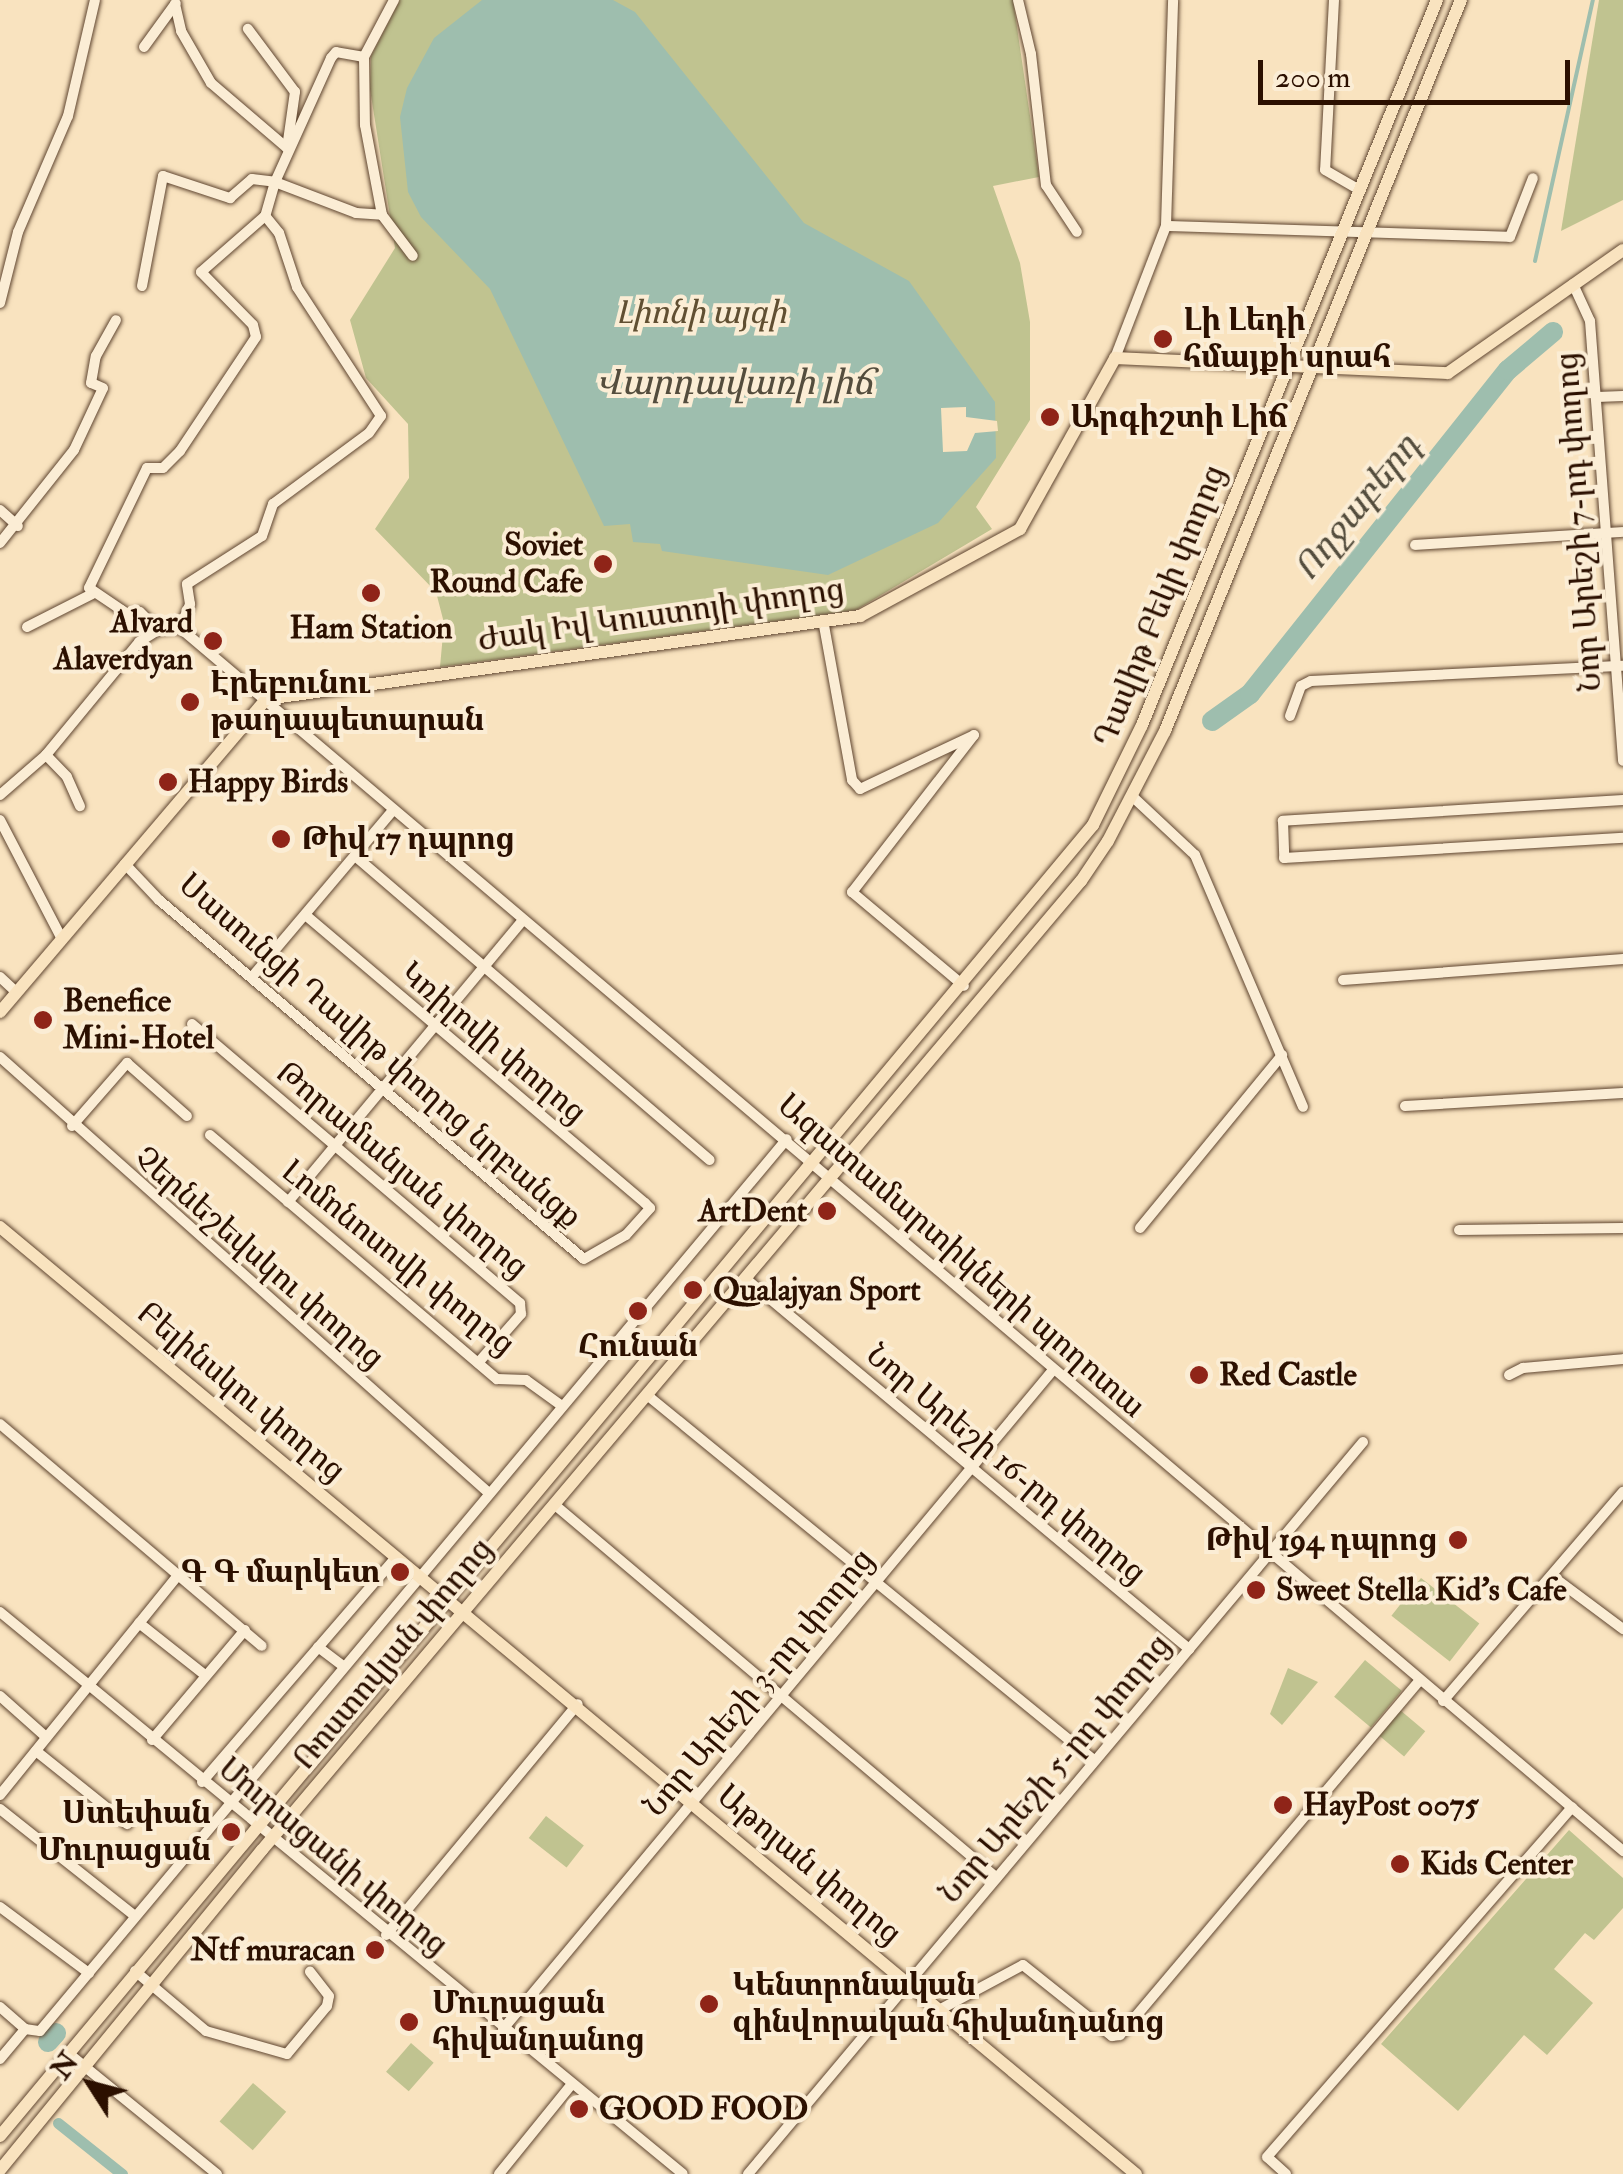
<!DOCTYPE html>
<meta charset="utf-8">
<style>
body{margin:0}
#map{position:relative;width:1623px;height:2174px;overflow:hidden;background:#f9e3bf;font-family:"IM FELL Double Pica","Noto Serif Armenian",serif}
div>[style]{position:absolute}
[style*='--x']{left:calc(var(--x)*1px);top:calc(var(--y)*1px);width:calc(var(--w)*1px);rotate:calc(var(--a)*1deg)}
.green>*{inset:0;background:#c0c390;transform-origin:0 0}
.water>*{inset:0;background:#9ebeae}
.pier>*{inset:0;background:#f9e3bf}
.stream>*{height:4px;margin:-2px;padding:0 2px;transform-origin:2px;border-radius:2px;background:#9ebeae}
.canal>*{height:11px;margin:-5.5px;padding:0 5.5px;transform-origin:5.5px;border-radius:5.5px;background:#9ebeae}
.river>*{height:20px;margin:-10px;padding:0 10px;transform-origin:10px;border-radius:10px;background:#9ebeae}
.roads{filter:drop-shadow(0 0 2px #5f4530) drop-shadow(0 0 2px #5f4530)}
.minor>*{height:10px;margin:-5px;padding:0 5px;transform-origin:5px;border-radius:5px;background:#fbedd5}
.major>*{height:12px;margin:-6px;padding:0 6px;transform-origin:6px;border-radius:6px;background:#f9e3bf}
.dots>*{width:28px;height:28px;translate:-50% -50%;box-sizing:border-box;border:5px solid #fbedd5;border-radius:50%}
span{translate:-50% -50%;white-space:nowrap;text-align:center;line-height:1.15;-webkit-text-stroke:8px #fbedd5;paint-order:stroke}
.park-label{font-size:32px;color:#604f32;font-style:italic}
.poi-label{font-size:32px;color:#2c1000;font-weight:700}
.left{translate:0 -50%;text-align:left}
.right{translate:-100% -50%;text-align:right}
.street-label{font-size:32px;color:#2c1000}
.water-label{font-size:35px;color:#544d3d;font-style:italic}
.north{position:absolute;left:40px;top:2034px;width:100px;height:100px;-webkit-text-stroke:8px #fbedd5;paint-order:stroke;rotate:306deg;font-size:28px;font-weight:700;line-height:40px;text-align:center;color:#2c1000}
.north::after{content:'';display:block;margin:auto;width:35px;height:45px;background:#2c1000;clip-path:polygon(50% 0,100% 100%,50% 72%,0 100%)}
.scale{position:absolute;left:1258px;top:60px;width:312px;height:45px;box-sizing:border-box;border:5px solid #2c1000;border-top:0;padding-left:12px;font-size:30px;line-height:35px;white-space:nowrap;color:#2c1000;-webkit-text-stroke:8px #fbedd5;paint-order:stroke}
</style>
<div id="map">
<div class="green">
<div style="clip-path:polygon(400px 0,1013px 0,1039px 177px,993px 186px,1020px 263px,1030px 322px,1030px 420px,976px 507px,992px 529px,856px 610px,440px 667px,444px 623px,436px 592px,375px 529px,409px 478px,408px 424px,366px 378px,350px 320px,395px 248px,370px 89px,371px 56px)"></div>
<div style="clip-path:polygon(1599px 0,1623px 0,1623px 200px,1561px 231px)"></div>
<div style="left:1421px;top:1578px;width:74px;height:48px;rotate:38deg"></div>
<div style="left:1365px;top:1660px;width:48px;height:48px;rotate:40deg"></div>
<div style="clip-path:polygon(1288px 1668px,1318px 1682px,1282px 1725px,1270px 1714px)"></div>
<div style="left:1400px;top:1710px;width:33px;height:33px;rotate:40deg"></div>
<div style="left:546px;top:1816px;width:48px;height:28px;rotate:38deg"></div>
<div style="clip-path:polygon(1569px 1830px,1623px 1878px,1623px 1908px,1594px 1940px,1585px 1933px,1554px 1969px,1593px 2003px,1547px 2055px,1524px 2035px,1458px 2111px,1381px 2044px)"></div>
<div style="left:411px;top:2043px;width:30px;height:38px;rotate:41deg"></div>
<div style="left:253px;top:2083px;width:44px;height:51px;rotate:41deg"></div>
</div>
<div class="water">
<div style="clip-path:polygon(482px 0,613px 0,635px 12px,804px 223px,909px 281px,995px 402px,996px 458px,938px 523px,828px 575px,662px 551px,660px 544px,633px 542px,630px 524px,604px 526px,490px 289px,421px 217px,408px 192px,400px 117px,407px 88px,434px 38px)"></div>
</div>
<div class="pier">
<div style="clip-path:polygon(966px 407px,966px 417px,997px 421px,998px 431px,975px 433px,967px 451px,943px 452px,941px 408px)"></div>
</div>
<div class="stream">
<div style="--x:1535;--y:261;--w:267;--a:-77.5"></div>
</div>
<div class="canal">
<div style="--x:58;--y:2123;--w:82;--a:38.6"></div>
</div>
<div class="river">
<div style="--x:1212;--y:721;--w:47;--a:-35.4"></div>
<div style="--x:1250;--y:694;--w:414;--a:-51.5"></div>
<div style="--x:1508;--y:370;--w:59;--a:-40.2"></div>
<div style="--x:48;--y:2042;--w:12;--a:-48"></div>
</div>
<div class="roads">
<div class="minor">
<div style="--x:394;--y:0;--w:64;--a:117.8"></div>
<div style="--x:364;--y:57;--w:68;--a:89.2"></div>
<div style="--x:365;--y:125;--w:92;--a:79.3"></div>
<div style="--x:382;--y:215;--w:51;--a:52.9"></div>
<div style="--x:1018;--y:0;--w:56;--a:76.5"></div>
<div style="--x:1031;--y:54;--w:132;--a:83.5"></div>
<div style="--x:1046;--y:185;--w:56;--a:56.6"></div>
<div style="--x:1334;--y:0;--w:170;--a:93"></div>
<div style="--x:1325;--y:170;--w:39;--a:30"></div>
<div style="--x:175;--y:4;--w:28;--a:77"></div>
<div style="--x:181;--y:31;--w:60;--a:60"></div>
<div style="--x:211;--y:83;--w:100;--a:40.5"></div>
<div style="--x:287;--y:148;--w:57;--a:-81.9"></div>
<div style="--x:295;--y:92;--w:79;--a:-126.7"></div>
<div style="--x:144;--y:47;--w:54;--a:-54"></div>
<div style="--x:364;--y:57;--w:28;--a:-170"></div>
<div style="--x:336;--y:52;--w:8;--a:130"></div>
<div style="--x:331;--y:58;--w:136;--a:114.3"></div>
<div style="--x:275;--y:182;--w:87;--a:20.9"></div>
<div style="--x:356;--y:213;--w:26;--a:4"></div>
<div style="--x:1166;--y:226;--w:344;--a:1.8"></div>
<div style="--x:1510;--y:237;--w:63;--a:-68.7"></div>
<div style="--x:1573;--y:284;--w:41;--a:65.3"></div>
<div style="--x:1590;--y:321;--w:441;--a:85.7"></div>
<div style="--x:142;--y:286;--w:112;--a:-79.2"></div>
<div style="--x:163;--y:176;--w:71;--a:18.2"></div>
<div style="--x:230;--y:198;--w:29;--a:-41"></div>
<div style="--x:252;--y:179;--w:23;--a:7"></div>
<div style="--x:275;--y:182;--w:35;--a:106"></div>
<div style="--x:265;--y:216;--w:85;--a:138.8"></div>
<div style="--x:201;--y:272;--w:74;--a:45.5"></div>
<div style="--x:253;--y:325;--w:12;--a:76"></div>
<div style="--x:256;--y:337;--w:137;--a:123.7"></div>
<div style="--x:180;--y:451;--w:24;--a:135"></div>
<div style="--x:163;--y:468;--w:16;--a:180"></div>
<div style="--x:147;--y:468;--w:133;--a:115.8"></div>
<div style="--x:89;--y:588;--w:48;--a:34"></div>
<div style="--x:129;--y:615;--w:11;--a:-15"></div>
<div style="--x:140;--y:612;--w:25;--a:45"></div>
<div style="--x:0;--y:303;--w:73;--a:-75.8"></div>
<div style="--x:18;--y:232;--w:126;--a:-66.7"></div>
<div style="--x:68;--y:116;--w:119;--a:-76.9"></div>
<div style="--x:1115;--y:358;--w:142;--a:-68.9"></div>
<div style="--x:1166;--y:226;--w:226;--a:-88.2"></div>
<div style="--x:1597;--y:397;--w:26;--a:-2"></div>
<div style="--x:0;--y:510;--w:24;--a:42"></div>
<div style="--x:0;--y:543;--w:119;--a:-51.5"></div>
<div style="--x:74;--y:450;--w:68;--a:-64.9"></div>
<div style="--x:103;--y:388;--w:13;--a:-157"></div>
<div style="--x:91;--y:383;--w:27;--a:-80"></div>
<div style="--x:96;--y:356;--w:41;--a:-60.9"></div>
<div style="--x:1415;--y:545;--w:208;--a:-3.6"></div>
<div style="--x:823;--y:620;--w:163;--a:79.7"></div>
<div style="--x:852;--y:780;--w:12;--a:48"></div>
<div style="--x:860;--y:789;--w:126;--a:-25.3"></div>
<div style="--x:974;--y:735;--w:199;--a:127.8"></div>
<div style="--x:852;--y:892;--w:146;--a:40"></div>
<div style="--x:27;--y:627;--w:73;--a:-26.9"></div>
<div style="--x:180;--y:628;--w:1892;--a:40.28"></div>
<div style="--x:180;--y:628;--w:26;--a:-67"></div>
<div style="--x:190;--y:604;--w:20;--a:-99"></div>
<div style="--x:187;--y:584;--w:89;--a:-32.6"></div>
<div style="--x:262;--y:536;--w:34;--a:-71"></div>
<div style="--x:273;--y:504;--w:119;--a:-36.5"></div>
<div style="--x:369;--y:433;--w:21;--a:-55"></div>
<div style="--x:381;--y:416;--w:154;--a:-123.1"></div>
<div style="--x:297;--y:287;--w:57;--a:-108.4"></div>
<div style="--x:279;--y:233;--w:22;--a:-129"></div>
<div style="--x:1290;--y:716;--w:32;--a:-70"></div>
<div style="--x:1301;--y:686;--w:11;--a:-27"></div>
<div style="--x:1311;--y:681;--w:312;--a:-2.8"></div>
<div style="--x:46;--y:755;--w:30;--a:46"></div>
<div style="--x:67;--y:777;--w:32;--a:66"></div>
<div style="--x:0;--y:795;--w:61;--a:-41"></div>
<div style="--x:46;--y:755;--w:146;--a:-50.5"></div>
<div style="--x:139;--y:642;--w:22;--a:-32"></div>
<div style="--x:158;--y:630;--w:22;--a:-5"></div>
<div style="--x:1133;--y:797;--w:85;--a:43.1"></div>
<div style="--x:1195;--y:855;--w:274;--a:66.8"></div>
<div style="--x:1623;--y:800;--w:341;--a:176.5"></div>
<div style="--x:1283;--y:821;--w:37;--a:88"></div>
<div style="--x:1284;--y:858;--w:340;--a:-3.4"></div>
<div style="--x:0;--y:820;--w:134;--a:62.5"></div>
<div style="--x:355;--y:856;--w:467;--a:40.6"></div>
<div style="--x:125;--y:864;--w:50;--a:46.6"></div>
<div style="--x:159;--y:900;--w:556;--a:40.19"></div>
<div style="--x:584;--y:1259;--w:48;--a:-29.7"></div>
<div style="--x:626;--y:1235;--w:36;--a:-48"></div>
<div style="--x:650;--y:1208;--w:7;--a:-135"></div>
<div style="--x:645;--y:1203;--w:445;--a:-139.7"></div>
<div style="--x:0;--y:977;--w:23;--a:43"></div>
<div style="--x:252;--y:977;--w:219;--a:-49.8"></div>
<div style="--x:1343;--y:980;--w:281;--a:-4.3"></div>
<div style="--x:192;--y:1024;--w:431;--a:40.4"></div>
<div style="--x:520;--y:1303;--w:11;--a:85"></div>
<div style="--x:521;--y:1314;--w:65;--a:131.3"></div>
<div style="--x:0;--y:1057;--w:655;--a:41.72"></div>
<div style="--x:1405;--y:1106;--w:218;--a:-3.4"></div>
<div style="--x:72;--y:1126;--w:84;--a:-48.9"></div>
<div style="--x:127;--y:1063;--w:80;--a:41.5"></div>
<div style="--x:210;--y:1135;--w:377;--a:40.4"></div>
<div style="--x:497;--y:1379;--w:29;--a:2"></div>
<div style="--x:526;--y:1380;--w:44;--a:35.8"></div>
<div style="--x:288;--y:1202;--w:367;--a:-50.2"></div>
<div style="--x:1140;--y:1228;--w:224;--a:-50.6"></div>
<div style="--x:1459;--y:1230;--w:164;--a:-0.7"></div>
<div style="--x:745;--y:1278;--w:579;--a:39.88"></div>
<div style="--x:1509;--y:1375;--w:16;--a:-27"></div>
<div style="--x:1523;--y:1368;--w:100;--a:-5.1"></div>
<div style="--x:647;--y:1395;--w:578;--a:39.25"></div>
<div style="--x:0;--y:1424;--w:343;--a:40.3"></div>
<div style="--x:555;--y:1505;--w:578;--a:40.16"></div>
<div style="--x:1552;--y:1576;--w:89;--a:36.7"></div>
<div style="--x:0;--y:1612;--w:884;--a:39.45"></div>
<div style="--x:139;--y:1623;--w:85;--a:38.3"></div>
<div style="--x:318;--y:1647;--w:31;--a:37"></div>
<div style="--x:0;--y:1696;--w:62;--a:41.7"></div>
<div style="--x:1443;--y:1701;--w:276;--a:-49.3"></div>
<div style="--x:152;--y:1740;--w:144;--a:-49.8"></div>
<div style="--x:36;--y:1751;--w:117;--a:38.7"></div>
<div style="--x:202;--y:1782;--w:297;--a:-49.2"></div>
<div style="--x:0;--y:1795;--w:284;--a:-51"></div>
<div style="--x:0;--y:1809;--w:172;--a:38.4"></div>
<div style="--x:0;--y:1907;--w:111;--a:36.6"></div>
<div style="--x:386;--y:1935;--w:300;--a:-50.3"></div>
<div style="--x:135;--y:1971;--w:93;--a:40.2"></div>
<div style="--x:206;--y:2031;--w:84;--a:15.9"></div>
<div style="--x:287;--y:2054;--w:62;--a:-50.2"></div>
<div style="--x:327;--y:2006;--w:10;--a:-79"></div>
<div style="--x:329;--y:1996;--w:31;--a:-128"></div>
<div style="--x:0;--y:2007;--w:33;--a:41"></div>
<div style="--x:939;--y:2010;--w:95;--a:-28.2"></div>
<div style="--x:1023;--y:1965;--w:114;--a:38.6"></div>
<div style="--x:1112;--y:2036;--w:8;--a:-7"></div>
<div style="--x:1120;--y:2035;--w:462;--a:-49.8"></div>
<div style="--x:503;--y:2029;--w:858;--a:-50.15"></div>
<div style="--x:68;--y:2053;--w:192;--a:39.1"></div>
<div style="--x:0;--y:2059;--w:39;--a:-50"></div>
<div style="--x:25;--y:2029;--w:15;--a:8"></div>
<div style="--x:40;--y:2031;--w:1163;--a:-50.06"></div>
<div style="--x:499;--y:2174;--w:116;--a:-51"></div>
<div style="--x:748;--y:2174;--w:956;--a:-49.96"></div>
<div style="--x:1286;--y:2174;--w:25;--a:-138"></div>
<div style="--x:1267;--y:2157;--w:464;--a:-48.9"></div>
</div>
<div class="major">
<div style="--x:0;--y:1012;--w:411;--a:-49.6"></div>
<div style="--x:266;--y:699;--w:600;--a:-7.95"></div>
<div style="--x:860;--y:616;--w:182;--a:-28.5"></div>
<div style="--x:1020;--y:529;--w:196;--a:-60.9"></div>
<div style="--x:1115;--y:358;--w:333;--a:2.6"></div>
<div style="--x:1448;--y:373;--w:214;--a:-35.1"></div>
<div style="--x:0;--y:1227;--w:1479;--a:39.82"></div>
<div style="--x:0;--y:2136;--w:1707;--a:-50.18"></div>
<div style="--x:1093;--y:825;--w:111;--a:-63.9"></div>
<div style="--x:1142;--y:725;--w:783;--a:-67.86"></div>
<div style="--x:0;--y:2170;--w:414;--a:-50.7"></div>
<div style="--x:262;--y:1850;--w:1269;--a:-49.8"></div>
<div style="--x:1081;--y:881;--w:48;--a:-56"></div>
<div style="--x:1108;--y:841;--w:124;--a:-62.6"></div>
<div style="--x:1165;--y:731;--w:789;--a:-67.96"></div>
</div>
</div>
<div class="dots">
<div style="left:1163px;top:339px;background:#8f2418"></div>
<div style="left:1050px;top:417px;background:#8f2418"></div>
<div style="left:603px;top:564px;background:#8f2418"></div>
<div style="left:371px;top:593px;background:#8f2418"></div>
<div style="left:213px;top:641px;background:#8f2418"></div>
<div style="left:190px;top:702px;background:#8f2418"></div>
<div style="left:168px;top:782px;background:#8f2418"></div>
<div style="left:281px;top:839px;background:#8f2418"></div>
<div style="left:43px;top:1020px;background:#8f2418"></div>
<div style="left:827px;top:1211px;background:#8f2418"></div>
<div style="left:693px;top:1290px;background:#8f2418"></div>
<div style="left:638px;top:1311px;background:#8f2418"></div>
<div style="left:1199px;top:1375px;background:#8f2418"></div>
<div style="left:1458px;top:1540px;background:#8f2418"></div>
<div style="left:400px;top:1572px;background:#8f2418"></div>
<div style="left:1256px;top:1590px;background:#8f2418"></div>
<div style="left:1283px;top:1805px;background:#8f2418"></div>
<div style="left:231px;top:1832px;background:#8f2418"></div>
<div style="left:1400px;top:1864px;background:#8f2418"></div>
<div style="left:375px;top:1950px;background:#8f2418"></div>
<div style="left:709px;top:2004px;background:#8f2418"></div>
<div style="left:409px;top:2022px;background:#8f2418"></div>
<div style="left:579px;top:2109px;background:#8f2418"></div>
</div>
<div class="park-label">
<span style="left:701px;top:313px">Լիոնի այգի</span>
</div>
<div class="poi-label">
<span class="left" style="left:1183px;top:339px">Լի Լեդի<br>հմայքի սրահ</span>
<span class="left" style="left:1070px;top:417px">Արգիշտի Լիճ</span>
<span class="right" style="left:583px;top:564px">Soviet<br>Round Cafe</span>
<span class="right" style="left:193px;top:641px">Alvard<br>Alaverdyan</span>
<span style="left:371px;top:628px">Ham Station</span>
<span class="left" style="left:210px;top:702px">Էրեբունու<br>թաղապետարան</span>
<span class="left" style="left:188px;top:782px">Happy Birds</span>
<span class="left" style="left:301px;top:839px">Թիվ 17 դպրոց</span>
<span class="left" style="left:63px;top:1020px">Benefice<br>Mini-Hotel</span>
<span class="right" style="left:807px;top:1211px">ArtDent</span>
<span class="left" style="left:713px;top:1290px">Qualajyan Sport</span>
<span style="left:638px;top:1346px">Հունան</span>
<span class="left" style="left:1219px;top:1375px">Red Castle</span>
<span class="right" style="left:1438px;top:1540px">Թիվ 194 դպրոց</span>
<span class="right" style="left:380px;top:1572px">Գ Գ մարկետ</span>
<span class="left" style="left:1276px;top:1590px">Sweet Stella Kid's Cafe</span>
<span class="left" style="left:1303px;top:1805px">HayPost 0075</span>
<span class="right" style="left:211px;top:1832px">Ստեփան<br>Մուրացան</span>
<span class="left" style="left:1420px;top:1864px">Kids Center</span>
<span class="right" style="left:355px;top:1950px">Ntf muracan</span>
<span class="left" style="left:732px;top:2004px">Կենտրոնական<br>զինվորական հիվանդանոց</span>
<span class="left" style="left:432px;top:2022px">Մուրացան<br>հիվանդանոց</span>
<span class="left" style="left:599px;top:2109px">GOOD FOOD</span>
</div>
<div class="street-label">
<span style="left:1579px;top:522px;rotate:-94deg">Նոր Արեշի 7-րդ փողոց</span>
<span style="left:1160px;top:606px;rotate:-68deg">Դավիթ Բեկի փողոց</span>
<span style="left:661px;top:615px;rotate:-8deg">Ժակ Իվ Կուստոյի փողոց</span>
<span style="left:493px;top:1043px;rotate:40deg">Կռիլովի փողոց</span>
<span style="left:380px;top:1051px;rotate:41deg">Սասունցի Դավիթ փողոց նրբանցք</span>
<span style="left:402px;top:1170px;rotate:40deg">Թորամանյան փողոց</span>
<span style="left:961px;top:1256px;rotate:41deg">Ազատամարտիկների պողոտա</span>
<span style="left:259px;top:1258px;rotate:41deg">Չերնեշեվսկու փողոց</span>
<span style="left:398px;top:1258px;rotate:39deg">Լոմոնոսովի փողոց</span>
<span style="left:241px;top:1392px;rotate:40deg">Բելինսկու փողոց</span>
<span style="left:1006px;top:1464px;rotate:40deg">Նոր Արեշի 16-րդ փողոց</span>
<span style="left:393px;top:1654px;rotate:-50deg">Ռոստովյան փողոց</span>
<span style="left:759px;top:1683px;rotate:-50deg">Նոր Արեշի 3-րդ փողոց</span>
<span style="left:1055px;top:1769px;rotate:-50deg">Նոր Արեշի 5-րդ փողոց</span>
<span style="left:333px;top:1857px;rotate:40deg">Մուրացանի փողոց</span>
<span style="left:809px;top:1865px;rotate:40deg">Աթոյան փողոց</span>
</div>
<div class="water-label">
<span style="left:734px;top:383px">Վարդավառի լիճ</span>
<span style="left:1357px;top:507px;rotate:-51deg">Ողջաբերդ</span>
</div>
<div class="north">N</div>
<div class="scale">200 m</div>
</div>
